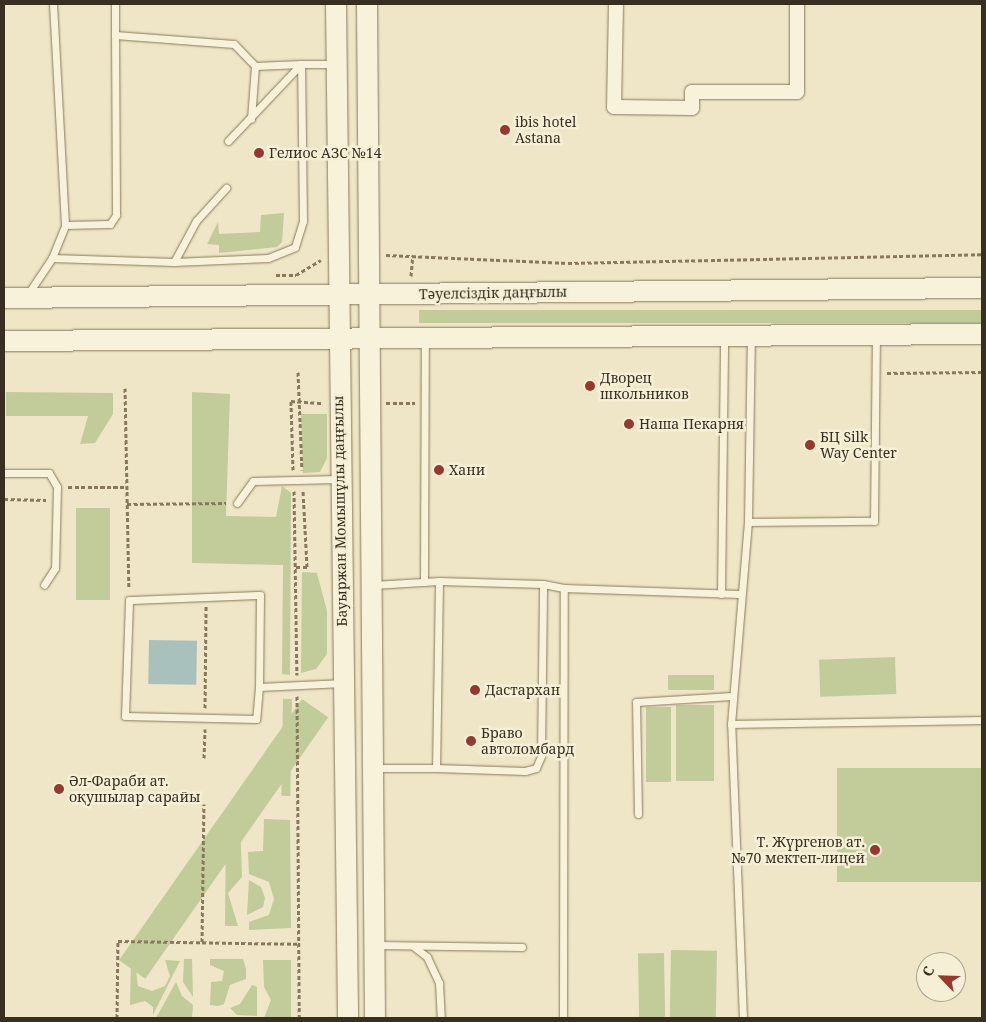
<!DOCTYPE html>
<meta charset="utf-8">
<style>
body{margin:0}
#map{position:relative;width:986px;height:1022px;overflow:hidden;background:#eee6c6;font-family:"Noto Serif",serif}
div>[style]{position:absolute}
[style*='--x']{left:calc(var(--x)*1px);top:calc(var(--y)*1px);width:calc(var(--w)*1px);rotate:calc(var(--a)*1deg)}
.green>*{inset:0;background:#c1cc9a;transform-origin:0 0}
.water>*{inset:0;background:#a8c1bd;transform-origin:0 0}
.path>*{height:3px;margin-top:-1.5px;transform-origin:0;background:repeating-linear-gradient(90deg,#89795c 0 4px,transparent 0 6.5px)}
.roads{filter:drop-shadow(0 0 1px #89795c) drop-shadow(0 0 1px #89795c)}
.service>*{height:7px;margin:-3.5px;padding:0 3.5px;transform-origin:3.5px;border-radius:3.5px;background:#f8f2da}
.minor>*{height:14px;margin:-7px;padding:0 7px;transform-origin:7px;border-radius:7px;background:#f8f2da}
.secondary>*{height:20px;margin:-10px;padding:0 10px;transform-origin:10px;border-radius:10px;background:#f8f2da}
.dots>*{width:14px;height:14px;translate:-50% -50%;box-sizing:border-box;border:2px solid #f5efd6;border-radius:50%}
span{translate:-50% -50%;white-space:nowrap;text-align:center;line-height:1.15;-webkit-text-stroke:5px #f5efd6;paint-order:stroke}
.poi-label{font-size:14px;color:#392f20}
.left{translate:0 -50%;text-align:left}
.right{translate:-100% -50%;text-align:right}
.street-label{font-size:14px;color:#392f20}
.frame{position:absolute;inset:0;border:5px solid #392f20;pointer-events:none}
.north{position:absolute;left:916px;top:952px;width:50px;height:50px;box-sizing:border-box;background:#f5efd6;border:1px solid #aaa28d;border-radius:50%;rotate:294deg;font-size:14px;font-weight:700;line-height:20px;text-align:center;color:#392f20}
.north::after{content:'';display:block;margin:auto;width:18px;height:22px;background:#97372d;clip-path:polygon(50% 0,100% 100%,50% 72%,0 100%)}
</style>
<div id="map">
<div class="green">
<div style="clip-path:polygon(284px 213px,282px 242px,277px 247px,219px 253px,219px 245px,207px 244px,218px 222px,219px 234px,260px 232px,261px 215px)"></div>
<div style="left:982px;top:310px;width:13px;height:563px;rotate:90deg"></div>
<div style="clip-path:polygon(6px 392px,113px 393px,113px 414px,95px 443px,80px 444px,88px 416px,6px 416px)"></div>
<div style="clip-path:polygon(192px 392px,230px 394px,226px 516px,276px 517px,282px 486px,291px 493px,290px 675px,282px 674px,283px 565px,192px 563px)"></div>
<div style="clip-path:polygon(301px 414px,327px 414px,327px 458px,320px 472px,303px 473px)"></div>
<div style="left:76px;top:508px;width:34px;height:92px"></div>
<div style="clip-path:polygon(302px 572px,317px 573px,327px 611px,327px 654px,316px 669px,301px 673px)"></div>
<div style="left:895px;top:657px;width:37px;height:76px;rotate:88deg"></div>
<div style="left:668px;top:675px;width:46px;height:15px"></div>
<div style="left:292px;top:699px;width:97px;height:9px;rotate:91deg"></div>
<div style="left:302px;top:699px;width:32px;height:319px;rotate:35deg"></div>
<div style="left:714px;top:705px;width:76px;height:38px;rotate:90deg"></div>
<div style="left:646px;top:707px;width:25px;height:75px"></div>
<div style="left:982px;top:768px;width:114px;height:145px;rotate:90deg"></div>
<div style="clip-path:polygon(226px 818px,240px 818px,242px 877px,228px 893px,238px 926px,225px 926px)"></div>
<div style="clip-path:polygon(264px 819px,290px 820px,291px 928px,249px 930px,249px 922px,269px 915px,274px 899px,269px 882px,249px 874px,248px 852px,263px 851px)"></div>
<div style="clip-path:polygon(249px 880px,261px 887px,265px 898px,263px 907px,247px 915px)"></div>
<div style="left:671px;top:950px;width:46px;height:68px;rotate:1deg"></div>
<div style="left:664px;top:953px;width:65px;height:26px;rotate:89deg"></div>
<div style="clip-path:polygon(184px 959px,192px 959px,193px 997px,183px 982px)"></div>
<div style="clip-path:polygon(210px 959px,243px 959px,246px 969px,246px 979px,230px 985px,224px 1004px,218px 1006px,210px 1005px,211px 982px,222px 981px,224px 971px,210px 965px)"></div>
<div style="clip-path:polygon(131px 960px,141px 960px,136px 971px,138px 986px,152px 991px,165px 986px,170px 976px,165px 960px,180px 961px,153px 1015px,153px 1007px,145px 1001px,130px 1005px)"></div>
<div style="clip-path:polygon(263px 960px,291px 960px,291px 1018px,264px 1018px,271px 1000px,264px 987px)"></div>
<div style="clip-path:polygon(176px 982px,182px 996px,193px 1005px,192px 1018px,156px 1018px)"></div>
<div style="clip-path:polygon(252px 985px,257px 987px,257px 1016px,237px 1015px,230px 1008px,240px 1004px)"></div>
</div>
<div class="water">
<div style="left:149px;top:640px;width:48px;height:44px;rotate:1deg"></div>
</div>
<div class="path">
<div style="--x:386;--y:255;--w:182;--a:2.5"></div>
<div style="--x:568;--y:263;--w:414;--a:-1.2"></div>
<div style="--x:276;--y:275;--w:20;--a:0"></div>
<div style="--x:296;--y:275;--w:29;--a:-31"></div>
<div style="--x:411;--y:276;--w:21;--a:-85"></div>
<div style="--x:298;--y:372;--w:98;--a:87.7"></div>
<div style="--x:887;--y:373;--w:95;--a:-0.6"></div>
<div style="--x:125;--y:388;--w:201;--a:88.9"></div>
<div style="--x:386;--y:403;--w:29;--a:0"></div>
<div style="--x:293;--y:470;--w:69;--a:-91.7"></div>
<div style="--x:291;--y:401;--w:32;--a:4"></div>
<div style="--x:68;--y:487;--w:59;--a:0"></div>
<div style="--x:294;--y:491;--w:184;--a:89.1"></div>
<div style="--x:4;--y:499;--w:42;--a:1.4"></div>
<div style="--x:127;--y:504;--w:99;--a:-0.6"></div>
<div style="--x:296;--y:567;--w:11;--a:0"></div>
<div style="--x:307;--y:567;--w:76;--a:-93"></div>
<div style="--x:297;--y:696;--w:322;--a:89.6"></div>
<div style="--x:205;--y:708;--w:102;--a:-89.4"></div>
<div style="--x:204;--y:758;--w:29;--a:-88"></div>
<div style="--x:202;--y:942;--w:138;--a:-89.2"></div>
<div style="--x:117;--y:1018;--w:77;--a:-89.3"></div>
<div style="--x:118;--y:941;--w:181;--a:0.9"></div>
</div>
<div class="roads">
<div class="service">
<div style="--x:115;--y:35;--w:31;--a:-90"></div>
<div style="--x:228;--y:141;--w:106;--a:-46.5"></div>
<div style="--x:301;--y:64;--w:34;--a:0"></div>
<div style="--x:65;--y:225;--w:45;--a:-1.3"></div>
<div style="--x:110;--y:224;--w:11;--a:-56"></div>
<div style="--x:116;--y:215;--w:180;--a:-90.3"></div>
<div style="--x:115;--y:35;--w:119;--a:4.3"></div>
<div style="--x:234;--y:44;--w:30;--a:46"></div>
<div style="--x:52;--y:258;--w:35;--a:-68"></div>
<div style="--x:65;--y:225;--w:221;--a:-93.1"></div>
<div style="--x:174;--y:262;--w:94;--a:-2.4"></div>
<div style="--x:268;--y:258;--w:29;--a:-22"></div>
<div style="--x:295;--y:247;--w:27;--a:-73"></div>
<div style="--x:303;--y:221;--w:157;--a:-90.7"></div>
<div style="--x:301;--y:64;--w:46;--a:177.5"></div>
<div style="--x:255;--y:66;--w:53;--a:94.3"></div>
<div style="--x:28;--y:294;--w:43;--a:-56.3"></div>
<div style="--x:52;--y:258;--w:122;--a:1.9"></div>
<div style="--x:174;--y:262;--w:47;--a:-61.8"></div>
<div style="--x:196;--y:221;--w:45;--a:-47.7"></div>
<div style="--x:4;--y:473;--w:45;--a:0"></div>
<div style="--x:49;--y:473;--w:16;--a:60"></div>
<div style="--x:57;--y:487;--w:81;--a:91.4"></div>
<div style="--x:55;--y:568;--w:20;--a:123"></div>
<div style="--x:237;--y:503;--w:27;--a:-54"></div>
<div style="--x:253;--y:481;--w:86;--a:-1.3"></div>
<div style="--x:748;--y:522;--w:126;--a:-0.5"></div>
<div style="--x:874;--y:521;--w:185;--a:-89.4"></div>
<div style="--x:424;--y:582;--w:242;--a:-89.8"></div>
<div style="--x:543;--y:584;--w:21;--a:11"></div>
<div style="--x:373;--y:585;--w:66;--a:-3.5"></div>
<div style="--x:439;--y:581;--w:187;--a:90.9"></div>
<div style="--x:436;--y:768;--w:61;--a:180"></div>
<div style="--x:721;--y:594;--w:257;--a:-89.3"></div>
<div style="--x:259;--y:687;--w:32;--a:95"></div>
<div style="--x:256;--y:719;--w:131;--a:-178.7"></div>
<div style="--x:125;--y:716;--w:116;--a:-88"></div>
<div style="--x:129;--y:600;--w:131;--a:-2.2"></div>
<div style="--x:260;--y:595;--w:92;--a:90.6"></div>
<div style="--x:259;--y:687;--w:84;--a:-2.7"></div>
<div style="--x:731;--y:724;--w:251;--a:-0.9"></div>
<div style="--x:436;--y:768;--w:89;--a:1.9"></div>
<div style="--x:525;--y:771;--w:11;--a:-15"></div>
<div style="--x:536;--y:768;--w:13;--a:-67"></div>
<div style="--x:541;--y:756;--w:172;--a:-89.3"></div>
<div style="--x:543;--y:584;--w:104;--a:-178.3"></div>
<div style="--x:638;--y:814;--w:112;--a:-91"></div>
<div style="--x:636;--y:702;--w:96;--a:-3.6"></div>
<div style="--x:377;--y:945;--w:145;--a:0.8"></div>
<div style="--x:413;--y:946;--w:18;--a:38"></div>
<div style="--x:427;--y:957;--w:29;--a:65"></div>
<div style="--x:439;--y:983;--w:35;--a:87"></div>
<div style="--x:563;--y:1018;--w:430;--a:-89.9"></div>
<div style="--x:564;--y:588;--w:175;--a:2"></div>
<div style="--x:743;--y:1018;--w:294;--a:-92.3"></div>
<div style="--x:731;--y:724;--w:203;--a:-85.2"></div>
<div style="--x:748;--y:522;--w:185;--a:-89.1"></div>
</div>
<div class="minor">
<div style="--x:616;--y:4;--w:103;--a:91.1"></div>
<div style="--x:614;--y:107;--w:78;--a:0.7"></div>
<div style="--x:692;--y:108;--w:16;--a:-90"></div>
<div style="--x:692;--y:92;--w:105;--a:0"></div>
<div style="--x:797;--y:92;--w:88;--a:-90"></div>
</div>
<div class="secondary">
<div style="--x:336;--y:4;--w:1014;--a:89.32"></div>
<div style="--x:367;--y:4;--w:1014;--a:89.55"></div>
<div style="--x:4;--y:298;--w:978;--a:-0.59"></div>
<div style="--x:4;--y:341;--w:978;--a:-0.41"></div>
</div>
</div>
<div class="dots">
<div style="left:505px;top:130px;background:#97372d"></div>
<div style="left:259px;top:153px;background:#97372d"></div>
<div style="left:590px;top:386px;background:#97372d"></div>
<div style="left:629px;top:424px;background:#97372d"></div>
<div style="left:810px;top:445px;background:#97372d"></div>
<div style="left:439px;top:470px;background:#97372d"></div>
<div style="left:475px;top:690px;background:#97372d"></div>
<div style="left:471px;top:741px;background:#97372d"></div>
<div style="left:59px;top:789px;background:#97372d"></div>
<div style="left:875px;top:850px;background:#97372d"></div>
</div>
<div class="poi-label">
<span class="left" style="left:515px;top:130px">ibis hotel<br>Astana</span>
<span class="left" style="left:269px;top:153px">Гелиос АЗС №14</span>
<span class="left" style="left:600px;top:386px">Дворец<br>школьников</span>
<span class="left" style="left:639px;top:424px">Наша Пекарня</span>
<span class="left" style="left:820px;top:445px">БЦ Silk<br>Way Center</span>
<span class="left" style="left:449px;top:470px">Хани</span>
<span class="left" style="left:485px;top:690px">Дастархан</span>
<span class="left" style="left:481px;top:741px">Браво<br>автоломбард</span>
<span class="left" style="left:69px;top:789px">Әл-Фараби ат.<br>оқушылар сарайы</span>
<span class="right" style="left:865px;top:850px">Т. Жүргенов ат.<br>№70 мектеп-лицей</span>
</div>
<div class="street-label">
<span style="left:493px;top:293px;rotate:-1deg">Тәуелсіздік даңғылы</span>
<span style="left:340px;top:511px;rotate:-91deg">Бауыржан Момышұлы даңғылы</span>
</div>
<div class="frame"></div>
<div class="north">С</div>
</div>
